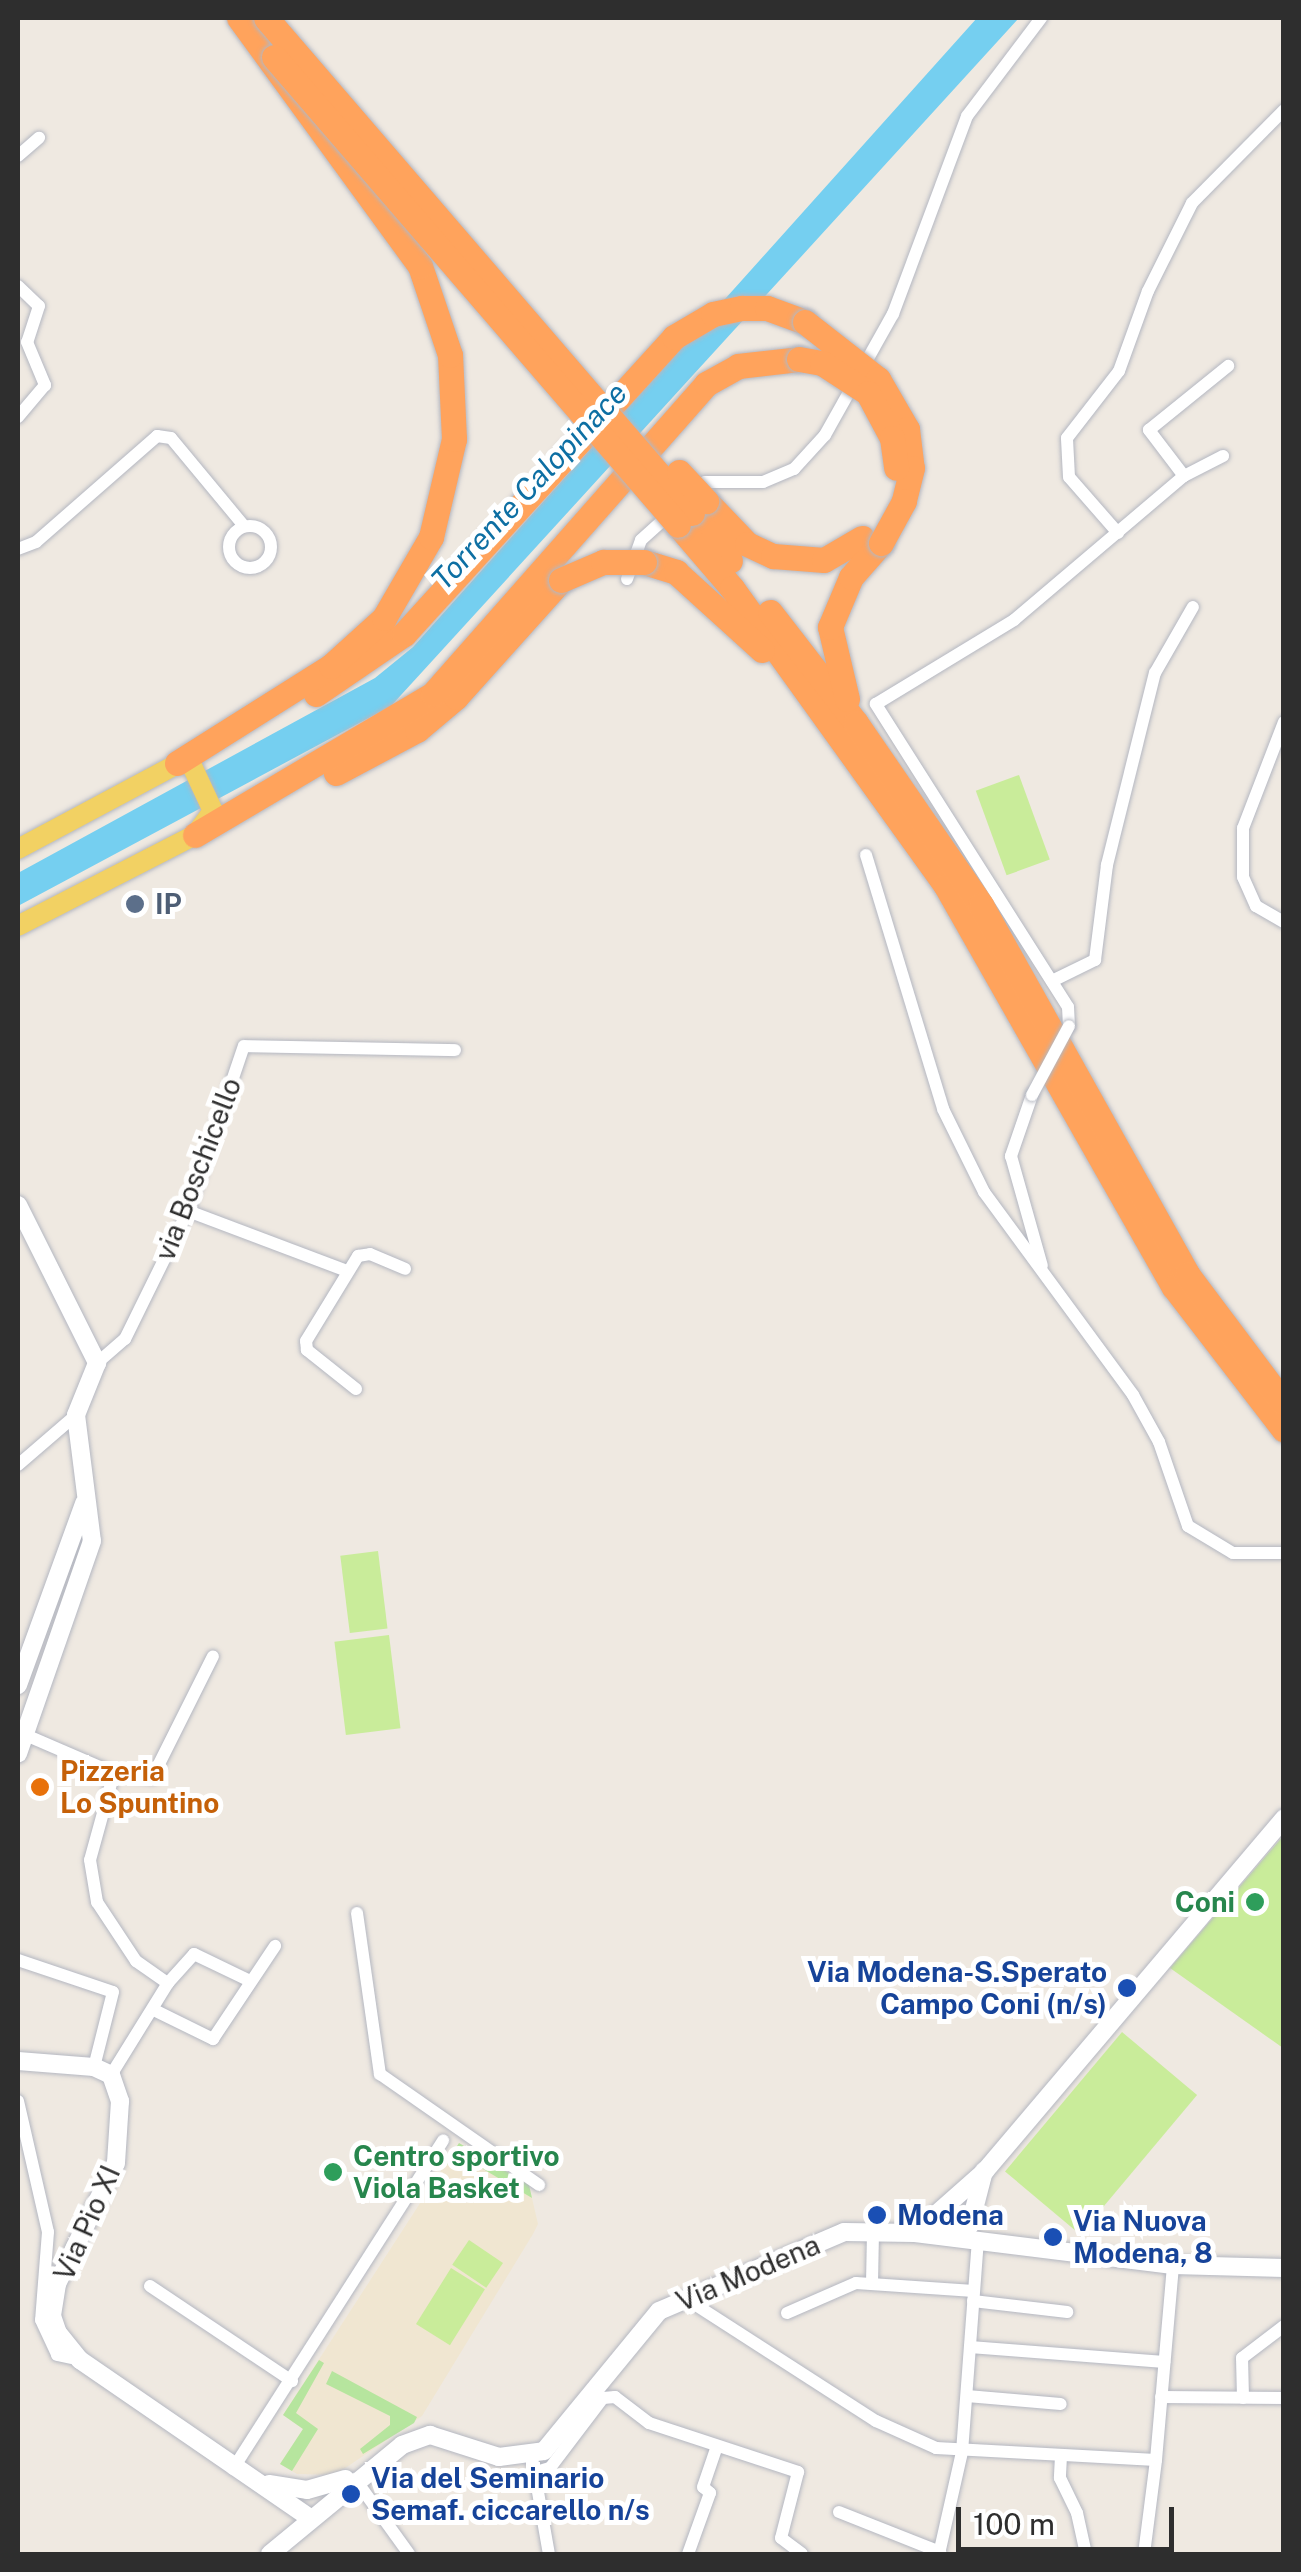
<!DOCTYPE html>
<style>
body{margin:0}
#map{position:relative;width:1301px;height:2572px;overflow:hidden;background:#efe9e1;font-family:"Public Sans",sans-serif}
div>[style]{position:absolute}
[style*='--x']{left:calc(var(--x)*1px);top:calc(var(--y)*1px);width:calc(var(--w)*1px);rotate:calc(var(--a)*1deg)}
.education>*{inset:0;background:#f0e6d1}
.green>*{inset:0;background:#b6e59e}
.pitch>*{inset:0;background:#c9ec9a;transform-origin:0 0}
.water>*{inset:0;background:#75cff0}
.roads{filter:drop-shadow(0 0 2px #b4b7c1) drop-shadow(0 0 2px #b4b7c1)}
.street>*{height:12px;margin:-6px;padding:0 6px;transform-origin:6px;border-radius:6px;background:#fff}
.street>.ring{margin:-6px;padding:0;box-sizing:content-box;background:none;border:12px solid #fff;border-radius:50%}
.secondary>*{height:18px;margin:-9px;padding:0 9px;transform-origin:9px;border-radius:9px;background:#fff}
.primary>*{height:20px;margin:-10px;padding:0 10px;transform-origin:10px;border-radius:10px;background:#f2d163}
.highway>*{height:25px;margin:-12.5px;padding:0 12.5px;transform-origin:12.5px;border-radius:12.5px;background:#ffa35c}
.bridges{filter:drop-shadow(0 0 2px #b4b7c1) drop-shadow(0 0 2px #b4b7c1)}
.street-bridge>*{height:12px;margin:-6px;padding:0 6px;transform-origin:6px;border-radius:6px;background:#fff}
.highway-bridge>*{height:25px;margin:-12.5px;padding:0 12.5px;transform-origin:12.5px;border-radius:12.5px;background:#ffa35c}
.dots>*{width:28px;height:28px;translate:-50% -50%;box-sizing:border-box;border:5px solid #fff;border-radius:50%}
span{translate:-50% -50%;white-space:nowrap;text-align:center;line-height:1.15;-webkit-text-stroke:10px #fff;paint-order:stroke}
.service-label{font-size:28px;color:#4e5e75;font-weight:700}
.left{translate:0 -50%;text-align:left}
.street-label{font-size:28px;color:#2e2e2e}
.food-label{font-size:28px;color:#c56008;font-weight:700}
.leisure-label{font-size:28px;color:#27864d;font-weight:700}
.right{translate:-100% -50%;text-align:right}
.transit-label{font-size:28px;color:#164399;font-weight:700}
.water-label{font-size:30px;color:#0d6fa3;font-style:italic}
.frame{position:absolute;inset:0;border:20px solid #2e2e2e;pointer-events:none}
.scale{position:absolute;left:956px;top:2507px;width:218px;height:45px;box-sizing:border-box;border:5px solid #2e2e2e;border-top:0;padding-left:12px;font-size:30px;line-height:35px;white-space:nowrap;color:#2e2e2e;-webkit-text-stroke:8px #fff;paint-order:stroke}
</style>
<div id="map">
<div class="education">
<div style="clip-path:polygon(459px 2143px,529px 2185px,538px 2224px,533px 2234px,422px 2416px,335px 2475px,297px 2474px,280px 2464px,303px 2429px,283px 2415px)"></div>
</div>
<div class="green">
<div style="clip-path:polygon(459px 2143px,529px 2185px,532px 2198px,468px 2160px,445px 2165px)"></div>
<div style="clip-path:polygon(319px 2360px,324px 2363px,296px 2413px,318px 2429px,292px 2471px,280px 2464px,303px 2429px,283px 2415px)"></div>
<div style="clip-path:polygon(332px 2371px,417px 2417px,414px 2423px,363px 2454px,360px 2449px,390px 2425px,390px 2416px,326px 2384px)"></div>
</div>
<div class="pitch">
<div style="left:1019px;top:775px;width:90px;height:46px;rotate:70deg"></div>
<div style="left:378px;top:1551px;width:78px;height:38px;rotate:83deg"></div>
<div style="left:389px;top:1635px;width:94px;height:55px;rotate:83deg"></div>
<div style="clip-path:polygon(1283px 1836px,1283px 2048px,1170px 1968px)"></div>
<div style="left:1122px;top:2032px;width:98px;height:182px;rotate:40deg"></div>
<div style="left:469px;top:2240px;width:41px;height:30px;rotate:34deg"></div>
<div style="left:451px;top:2268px;width:40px;height:66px;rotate:32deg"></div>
</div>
<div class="water">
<div style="clip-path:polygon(977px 18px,1019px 18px,391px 706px,18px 906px,18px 873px,375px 678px,413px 647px)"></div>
</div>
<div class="roads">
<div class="street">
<div style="--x:18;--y:156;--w:28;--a:-41"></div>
<div style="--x:18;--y:286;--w:29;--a:44"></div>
<div style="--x:39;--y:306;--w:38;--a:108"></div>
<div style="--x:27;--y:342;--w:47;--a:67.3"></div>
<div style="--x:45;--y:385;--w:42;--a:130.2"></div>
<div style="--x:1184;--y:476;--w:58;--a:-127.3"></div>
<div style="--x:1149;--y:430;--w:102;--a:-39"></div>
<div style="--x:693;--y:493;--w:16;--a:-43"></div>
<div style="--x:705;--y:482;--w:58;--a:0"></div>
<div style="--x:763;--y:482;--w:34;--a:-23"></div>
<div style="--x:794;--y:469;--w:46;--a:-47.6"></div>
<div style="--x:825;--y:435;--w:139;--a:-60.7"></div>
<div style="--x:893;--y:314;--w:211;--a:-69.5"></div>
<div style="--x:967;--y:116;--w:123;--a:-52.9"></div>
<div class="ring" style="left:229px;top:526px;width:30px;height:30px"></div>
<div style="--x:1118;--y:533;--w:74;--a:-131.2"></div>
<div style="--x:1069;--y:477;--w:39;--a:-93"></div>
<div style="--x:1067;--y:438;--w:85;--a:-52.2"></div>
<div style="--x:1119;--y:371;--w:85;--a:-70.1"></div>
<div style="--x:1148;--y:291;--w:98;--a:-63.4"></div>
<div style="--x:1192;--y:203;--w:131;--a:-45.3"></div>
<div style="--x:18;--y:549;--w:19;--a:-21"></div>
<div style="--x:36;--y:542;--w:161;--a:-41.2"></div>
<div style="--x:157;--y:436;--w:14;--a:8"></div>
<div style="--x:171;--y:438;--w:114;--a:50.3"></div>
<div style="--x:627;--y:579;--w:41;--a:-70.3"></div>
<div style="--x:641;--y:540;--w:40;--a:-42"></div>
<div style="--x:1284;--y:722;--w:114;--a:111.1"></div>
<div style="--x:1243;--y:828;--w:49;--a:90"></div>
<div style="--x:1243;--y:877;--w:32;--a:66"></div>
<div style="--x:1256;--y:906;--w:32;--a:30"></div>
<div style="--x:866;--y:855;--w:265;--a:73.1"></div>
<div style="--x:943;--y:1109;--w:93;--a:63.7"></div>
<div style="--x:984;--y:1192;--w:252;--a:53.7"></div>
<div style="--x:1133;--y:1395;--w:54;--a:61"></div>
<div style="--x:1159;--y:1442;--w:89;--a:71"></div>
<div style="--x:1188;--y:1526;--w:52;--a:31"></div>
<div style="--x:1233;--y:1553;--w:51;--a:0"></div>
<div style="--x:1052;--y:981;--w:48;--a:-26"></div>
<div style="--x:1095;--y:960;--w:96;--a:-82.8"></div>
<div style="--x:1107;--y:865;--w:198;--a:-76"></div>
<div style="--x:1155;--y:673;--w:76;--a:-60.1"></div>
<div style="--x:1069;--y:1026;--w:19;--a:-93"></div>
<div style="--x:1068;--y:1007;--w:359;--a:-122.4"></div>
<div style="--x:876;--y:704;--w:162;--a:-31.3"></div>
<div style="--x:1014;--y:620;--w:223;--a:-40.3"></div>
<div style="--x:1184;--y:476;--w:44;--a:-27.1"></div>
<div style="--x:1032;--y:1095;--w:65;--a:109"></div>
<div style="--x:1011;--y:1156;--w:114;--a:74.3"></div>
<div style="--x:188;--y:1211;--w:170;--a:20.7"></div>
<div style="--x:97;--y:1363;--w:37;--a:-41"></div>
<div style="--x:125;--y:1339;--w:143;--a:-63.8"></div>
<div style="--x:188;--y:1211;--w:174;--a:-71.3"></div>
<div style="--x:244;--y:1046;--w:211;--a:1.1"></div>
<div style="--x:356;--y:1389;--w:63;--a:-141.5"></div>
<div style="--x:307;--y:1350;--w:9;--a:-96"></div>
<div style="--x:306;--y:1341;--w:100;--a:-58.5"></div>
<div style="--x:358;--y:1256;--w:12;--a:-9"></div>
<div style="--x:370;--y:1254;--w:38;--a:23"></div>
<div style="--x:18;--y:1465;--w:77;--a:-40.8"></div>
<div style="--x:21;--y:1733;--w:101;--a:23.3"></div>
<div style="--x:114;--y:1773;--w:38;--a:7"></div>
<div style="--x:152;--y:1778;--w:136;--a:-63.4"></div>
<div style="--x:114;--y:1773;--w:90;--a:105.4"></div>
<div style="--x:90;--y:1860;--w:43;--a:80.5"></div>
<div style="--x:97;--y:1902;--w:71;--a:56.5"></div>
<div style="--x:136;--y:1961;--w:39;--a:35"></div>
<div style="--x:357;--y:1913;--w:163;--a:81.9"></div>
<div style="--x:380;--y:2074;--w:194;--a:34.9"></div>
<div style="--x:18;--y:1960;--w:100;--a:18.6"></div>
<div style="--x:113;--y:1992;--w:77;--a:104.2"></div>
<div style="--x:154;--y:2010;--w:66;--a:26.2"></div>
<div style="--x:213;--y:2039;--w:112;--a:-56.3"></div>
<div style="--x:111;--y:2075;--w:108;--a:-58.2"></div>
<div style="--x:168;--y:1983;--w:39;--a:-48"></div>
<div style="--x:194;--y:1954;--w:62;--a:25.7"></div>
<div style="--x:18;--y:2101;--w:134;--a:77.1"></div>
<div style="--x:48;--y:2232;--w:88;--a:94.5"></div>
<div style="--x:41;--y:2320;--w:38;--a:65"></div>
<div style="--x:57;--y:2355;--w:24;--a:12"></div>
<div style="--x:872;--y:2284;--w:52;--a:-88.9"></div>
<div style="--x:150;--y:2286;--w:171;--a:33.8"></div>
<div style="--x:685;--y:2298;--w:227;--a:32.8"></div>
<div style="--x:876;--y:2421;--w:66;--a:24.2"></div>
<div style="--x:936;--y:2448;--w:220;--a:3.1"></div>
<div style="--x:1156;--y:2460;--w:196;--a:-85"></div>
<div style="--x:973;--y:2301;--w:95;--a:6.7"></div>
<div style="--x:787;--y:2313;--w:75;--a:-23.5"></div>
<div style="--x:856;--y:2283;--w:118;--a:3.9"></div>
<div style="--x:970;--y:2347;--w:195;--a:4.4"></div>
<div style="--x:967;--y:2396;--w:94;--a:4.9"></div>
<div style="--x:1161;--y:2397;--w:123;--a:0.5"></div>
<div style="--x:1243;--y:2398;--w:40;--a:-91.4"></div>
<div style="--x:1242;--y:2358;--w:53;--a:-37.3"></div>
<div style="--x:1061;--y:2456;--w:22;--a:93"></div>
<div style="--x:1060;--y:2478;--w:39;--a:64"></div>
<div style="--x:1077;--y:2513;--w:42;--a:77.6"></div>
<div style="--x:532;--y:2458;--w:97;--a:80"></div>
<div style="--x:233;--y:2469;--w:390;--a:-57.4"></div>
<div style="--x:536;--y:2472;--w:15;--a:-16"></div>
<div style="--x:550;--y:2468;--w:88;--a:-52.9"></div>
<div style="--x:603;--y:2398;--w:12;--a:-5"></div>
<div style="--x:615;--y:2397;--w:43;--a:37.4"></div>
<div style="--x:649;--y:2423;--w:157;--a:18.2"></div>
<div style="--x:798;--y:2472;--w:68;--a:104.4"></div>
<div style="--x:781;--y:2538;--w:26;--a:37"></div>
<div style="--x:355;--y:2479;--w:92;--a:54.2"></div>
<div style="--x:839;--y:2512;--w:109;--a:21.6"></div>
<div style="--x:688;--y:2554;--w:65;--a:-70.2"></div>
<div style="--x:710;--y:2493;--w:9;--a:-139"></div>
<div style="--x:703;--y:2487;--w:43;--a:-71.1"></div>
<div style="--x:939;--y:2554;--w:105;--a:-77.3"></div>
<div style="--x:962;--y:2452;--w:212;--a:-85.7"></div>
<div style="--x:1144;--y:2554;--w:95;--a:-82.7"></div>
</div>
<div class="secondary">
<div style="--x:18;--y:1205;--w:177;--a:63.4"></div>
<div style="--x:97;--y:1363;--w:56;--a:112"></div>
<div style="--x:76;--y:1415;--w:127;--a:82.8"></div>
<div style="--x:92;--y:1541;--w:225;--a:109.2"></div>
<div style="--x:18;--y:1685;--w:193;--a:-70"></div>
<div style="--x:18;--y:2061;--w:76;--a:4.5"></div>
<div style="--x:94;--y:2067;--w:19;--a:25"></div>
<div style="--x:111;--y:2075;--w:28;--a:71"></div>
<div style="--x:120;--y:2101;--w:62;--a:93.7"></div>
<div style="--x:116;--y:2163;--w:135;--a:116"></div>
<div style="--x:57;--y:2284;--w:32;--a:99"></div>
<div style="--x:52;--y:2316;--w:18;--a:71"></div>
<div style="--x:58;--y:2333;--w:35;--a:51"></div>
<div style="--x:80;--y:2360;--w:279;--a:34.5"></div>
<div style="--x:915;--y:2233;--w:94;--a:-41.5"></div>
<div style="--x:985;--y:2171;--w:463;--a:-49.7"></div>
<div style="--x:957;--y:2238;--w:18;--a:-45"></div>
<div style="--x:970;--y:2225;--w:56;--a:-75.5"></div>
<div style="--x:269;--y:2484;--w:38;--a:9"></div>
<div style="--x:307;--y:2490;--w:40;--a:-16"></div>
<div style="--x:270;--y:2554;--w:171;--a:-39.5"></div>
<div style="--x:402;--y:2445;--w:30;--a:-20"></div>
<div style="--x:430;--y:2435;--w:72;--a:17.7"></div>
<div style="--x:499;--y:2457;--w:45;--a:-7.6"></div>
<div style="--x:544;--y:2451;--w:181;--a:-50.6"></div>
<div style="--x:659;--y:2311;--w:201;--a:-23.1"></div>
<div style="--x:844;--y:2232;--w:71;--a:0.8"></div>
<div style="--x:915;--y:2233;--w:260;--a:7.1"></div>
<div style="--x:1173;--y:2265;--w:111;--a:1.5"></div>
</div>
<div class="primary">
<div style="--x:18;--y:849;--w:185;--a:-28.1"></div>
<div style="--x:181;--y:762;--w:12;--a:20"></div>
<div style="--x:192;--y:766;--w:50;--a:65"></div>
<div style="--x:213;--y:811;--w:30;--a:127"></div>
<div style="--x:195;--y:835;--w:199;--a:152.8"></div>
</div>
<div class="highway">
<div style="--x:706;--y:501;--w:59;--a:46.4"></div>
<div style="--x:747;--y:544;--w:29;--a:25"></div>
<div style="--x:773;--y:556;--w:51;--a:4.5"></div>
<div style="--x:824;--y:560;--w:44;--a:-30.1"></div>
<div style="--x:692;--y:513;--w:61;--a:51.6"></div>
<div style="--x:678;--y:525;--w:83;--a:49.4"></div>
<div style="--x:732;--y:588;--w:367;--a:54.3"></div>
<div style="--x:946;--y:886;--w:461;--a:60.4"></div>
<div style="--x:1174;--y:1287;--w:180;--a:52.4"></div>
<div style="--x:644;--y:562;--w:34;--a:17"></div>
<div style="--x:676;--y:572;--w:116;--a:42.2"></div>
<div style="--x:770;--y:612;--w:140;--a:52.2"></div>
<div style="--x:856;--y:723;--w:221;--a:55.5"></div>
<div style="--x:981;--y:905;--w:423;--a:60.8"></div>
<div style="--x:1187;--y:1274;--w:161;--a:53.1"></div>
<div style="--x:316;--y:694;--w:107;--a:-34.3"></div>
<div style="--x:404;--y:634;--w:401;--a:-47.7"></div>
<div style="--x:674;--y:337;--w:45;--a:-30.5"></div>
<div style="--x:713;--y:314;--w:30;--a:-12"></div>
<div style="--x:742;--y:308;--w:25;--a:0"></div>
<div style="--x:767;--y:308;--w:40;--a:20.2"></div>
<div style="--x:847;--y:699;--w:74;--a:-103.3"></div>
<div style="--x:830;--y:627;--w:54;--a:-67.2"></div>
<div style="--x:851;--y:577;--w:45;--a:-48.6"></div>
<div style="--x:177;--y:763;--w:182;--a:-32.2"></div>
<div style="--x:331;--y:666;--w:72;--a:-42.2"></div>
<div style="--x:384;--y:618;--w:94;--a:-59.9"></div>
<div style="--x:431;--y:537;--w:101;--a:-76.8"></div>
<div style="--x:454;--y:439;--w:84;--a:-92.7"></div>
<div style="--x:450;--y:355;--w:94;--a:-108.6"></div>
<div style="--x:420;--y:266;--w:307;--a:-126.1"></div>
<div style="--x:336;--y:773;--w:92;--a:-28"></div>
<div style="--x:417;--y:730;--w:51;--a:-40.2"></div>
<div style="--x:456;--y:697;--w:157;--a:-48.1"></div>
<div style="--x:195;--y:835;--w:277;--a:-30.6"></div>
<div style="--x:433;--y:694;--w:413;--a:-48.6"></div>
<div style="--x:706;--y:384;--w:37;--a:-29"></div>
<div style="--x:738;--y:366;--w:61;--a:-6.5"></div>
</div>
</div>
<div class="bridges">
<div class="street-bridge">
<div style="--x:1032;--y:1095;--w:78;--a:-61.8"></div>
</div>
<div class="highway-bridge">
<div style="--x:266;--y:18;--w:653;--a:49.28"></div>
<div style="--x:274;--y:57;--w:618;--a:49.2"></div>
<div style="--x:805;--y:322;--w:93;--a:38"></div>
<div style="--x:878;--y:379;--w:58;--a:59.9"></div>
<div style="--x:907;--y:429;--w:39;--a:83"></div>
<div style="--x:912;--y:468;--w:34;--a:104"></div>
<div style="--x:904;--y:501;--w:48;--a:118.7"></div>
<div style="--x:799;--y:359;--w:23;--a:10"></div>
<div style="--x:822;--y:363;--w:55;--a:33.1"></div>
<div style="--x:868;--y:393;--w:51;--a:61.9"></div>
<div style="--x:892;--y:438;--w:30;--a:82"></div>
<div style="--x:679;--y:472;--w:40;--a:47"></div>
<div style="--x:561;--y:580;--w:46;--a:-23.2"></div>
<div style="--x:603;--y:562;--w:41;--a:0"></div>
</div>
</div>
<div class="dots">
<div style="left:135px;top:904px;background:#5c6f8a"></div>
<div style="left:40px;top:1787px;background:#e8710a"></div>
<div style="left:1255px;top:1902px;background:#2e9e5b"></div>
<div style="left:1127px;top:1988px;background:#1a4fb4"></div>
<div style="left:333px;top:2172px;background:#2e9e5b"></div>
<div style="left:877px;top:2215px;background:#1a4fb4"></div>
<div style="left:1053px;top:2237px;background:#1a4fb4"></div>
<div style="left:351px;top:2494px;background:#1a4fb4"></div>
</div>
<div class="service-label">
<span class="left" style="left:155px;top:904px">IP</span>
</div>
<div class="street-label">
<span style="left:198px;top:1169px;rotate:-69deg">via Boschicello</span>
<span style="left:87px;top:2223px;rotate:-66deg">Via Pio XI</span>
<span style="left:748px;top:2273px;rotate:-23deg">Via Modena</span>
</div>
<div class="food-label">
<span class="left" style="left:60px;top:1787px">Pizzeria<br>Lo Spuntino</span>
</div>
<div class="leisure-label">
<span class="right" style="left:1235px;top:1902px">Coni</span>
<span class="left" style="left:353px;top:2172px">Centro sportivo<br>Viola Basket</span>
</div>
<div class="transit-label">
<span class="right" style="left:1107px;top:1988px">Via Modena-S.Sperato<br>Campo Coni (n/s)</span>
<span class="left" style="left:897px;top:2215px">Modena</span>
<span class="left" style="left:1073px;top:2237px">Via Nuova<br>Modena, 8</span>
<span class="left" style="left:371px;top:2494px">Via del Seminario<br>Semaf. ciccarello n/s</span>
</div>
<div class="water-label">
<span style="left:529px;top:486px;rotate:-47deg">Torrente Calopinace</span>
</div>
<div class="frame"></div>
<div class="scale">100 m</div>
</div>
